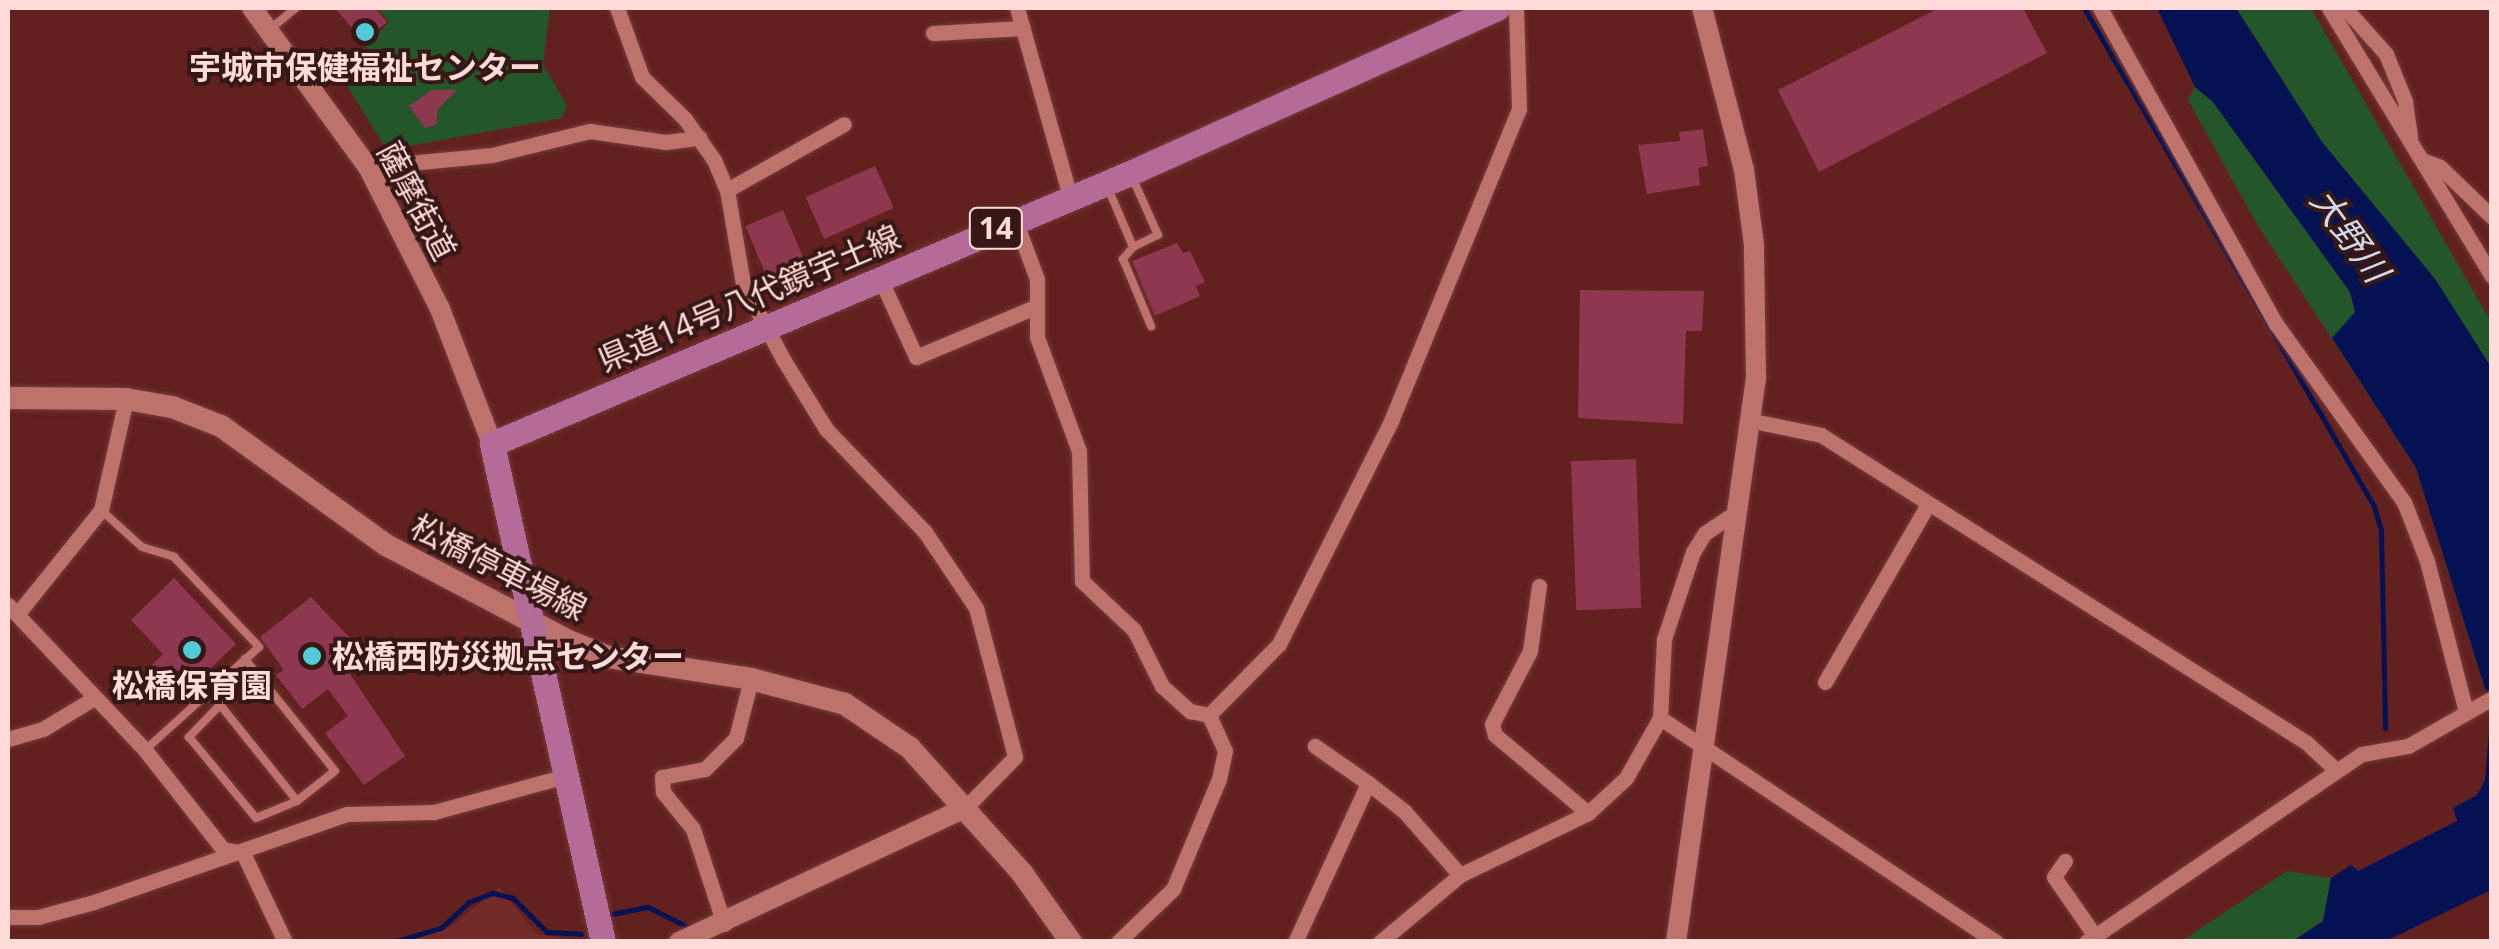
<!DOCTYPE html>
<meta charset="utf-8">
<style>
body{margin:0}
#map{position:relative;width:2499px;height:949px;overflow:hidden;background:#62211e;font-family:"Noto Sans","Noto Sans JP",sans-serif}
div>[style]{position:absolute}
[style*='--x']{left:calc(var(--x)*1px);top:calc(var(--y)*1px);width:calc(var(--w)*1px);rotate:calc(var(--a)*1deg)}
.built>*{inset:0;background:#732a28}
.green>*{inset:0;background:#235628}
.water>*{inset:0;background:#041253}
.stream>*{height:5px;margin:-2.5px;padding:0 2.5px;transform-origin:2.5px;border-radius:2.5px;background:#041253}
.building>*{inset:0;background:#8e3850;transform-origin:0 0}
.roads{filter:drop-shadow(0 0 2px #753b3d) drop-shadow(0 0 2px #753b3d)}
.service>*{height:8px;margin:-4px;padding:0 4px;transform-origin:4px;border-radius:4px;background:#bd726c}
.minor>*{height:15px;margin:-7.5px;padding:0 7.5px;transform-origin:7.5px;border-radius:7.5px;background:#bd726c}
.tertiary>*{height:20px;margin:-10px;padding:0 10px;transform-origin:10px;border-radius:10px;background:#bd726c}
.secondary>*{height:22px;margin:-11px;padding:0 11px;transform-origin:11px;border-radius:11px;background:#bd726c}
.primary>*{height:25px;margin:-12.5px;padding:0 12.5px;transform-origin:12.5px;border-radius:12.5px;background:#b56b97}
.dots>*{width:28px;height:28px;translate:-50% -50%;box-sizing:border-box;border:5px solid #351715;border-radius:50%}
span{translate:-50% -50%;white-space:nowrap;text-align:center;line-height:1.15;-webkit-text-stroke:8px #351715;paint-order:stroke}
.shield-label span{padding:2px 8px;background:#351715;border:2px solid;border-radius:8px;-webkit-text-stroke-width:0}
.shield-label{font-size:30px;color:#ffdcd9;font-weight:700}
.poi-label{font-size:32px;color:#ffdcd9;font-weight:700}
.left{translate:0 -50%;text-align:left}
.street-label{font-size:32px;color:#ffdcd9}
.water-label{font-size:35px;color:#d0daee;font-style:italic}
.frame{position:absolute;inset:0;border:10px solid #ffdcd9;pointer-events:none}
</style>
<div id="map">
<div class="built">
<div style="clip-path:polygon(499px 887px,537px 934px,583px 941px,406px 941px,451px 927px)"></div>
</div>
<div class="green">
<div style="clip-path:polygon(377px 8px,550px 8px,543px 64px,567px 106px,562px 118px,387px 150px,347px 86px,376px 66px,365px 47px,389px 22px)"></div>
<div style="clip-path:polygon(2236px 8px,2311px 8px,2491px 322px,2491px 367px,2435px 279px,2322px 142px)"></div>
<div style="clip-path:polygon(2195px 87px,2213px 102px,2350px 292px,2492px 585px,2491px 792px,2458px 820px,2453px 808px,2477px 795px,2485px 780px,2491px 709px,2416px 468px,2255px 221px,2188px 100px)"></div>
<div style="clip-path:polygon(2287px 871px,2331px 878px,2323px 921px,2293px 941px,2180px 942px)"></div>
</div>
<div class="water">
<div style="clip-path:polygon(2157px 8px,2236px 8px,2322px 142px,2435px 279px,2491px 367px,2491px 890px,2386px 941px,2293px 941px,2323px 921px,2331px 878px,2351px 865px,2358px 871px,2457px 821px,2453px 808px,2477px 795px,2485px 780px,2491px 708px,2416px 468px,2332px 338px,2355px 312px,2350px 292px,2213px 102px,2195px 87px)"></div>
</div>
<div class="stream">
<div style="--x:2084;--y:8;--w:576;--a:59.79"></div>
<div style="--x:2374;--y:506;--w:25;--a:74"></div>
<div style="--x:2381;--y:530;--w:198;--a:88.8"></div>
<div style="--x:611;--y:914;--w:38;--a:-11"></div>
<div style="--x:648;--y:907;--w:49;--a:26.6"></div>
<div style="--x:393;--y:942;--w:50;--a:-16.3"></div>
<div style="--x:441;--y:928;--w:38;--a:-43"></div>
<div style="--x:469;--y:902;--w:26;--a:-21"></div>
<div style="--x:493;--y:893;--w:21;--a:14"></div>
<div style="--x:513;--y:898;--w:48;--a:45"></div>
<div style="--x:547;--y:932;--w:34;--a:3"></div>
</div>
<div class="building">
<div style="clip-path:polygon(335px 8px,375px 8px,387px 22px,363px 41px)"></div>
<div style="clip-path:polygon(1939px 8px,2023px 8px,2047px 53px,1819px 172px,1778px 90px)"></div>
<div style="clip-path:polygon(432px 90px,457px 90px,438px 109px,436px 125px,425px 128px,409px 106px)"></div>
<div style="clip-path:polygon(1703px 129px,1708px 166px,1698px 168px,1700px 185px,1647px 194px,1638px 145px,1680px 141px,1679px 132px)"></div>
<div style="left:875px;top:166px;width:46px;height:76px;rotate:66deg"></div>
<div style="left:783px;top:210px;width:72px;height:41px;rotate:67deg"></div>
<div style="clip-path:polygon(1177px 243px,1183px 253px,1190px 251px,1205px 282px,1196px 286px,1200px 296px,1155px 316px,1132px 261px)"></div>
<div style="clip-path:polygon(1580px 290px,1704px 291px,1702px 331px,1686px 331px,1683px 424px,1578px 418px)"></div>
<div style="left:1636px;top:459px;width:149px;height:65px;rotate:88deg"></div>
<div style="clip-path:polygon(174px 578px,236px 644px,185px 693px,150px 667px,163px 654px,131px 620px)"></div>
<div style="clip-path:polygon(311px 597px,370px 659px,350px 674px,405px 756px,364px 785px,325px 733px,348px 716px,328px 689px,302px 709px,276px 675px,284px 670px,260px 637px)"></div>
</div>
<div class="roads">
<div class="service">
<div style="--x:270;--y:29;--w:33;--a:-39"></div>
<div style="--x:1108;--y:188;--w:64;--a:67"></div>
<div style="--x:1133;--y:247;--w:28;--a:-26"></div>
<div style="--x:1158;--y:235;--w:64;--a:-114.1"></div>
<div style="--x:1133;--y:247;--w:16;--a:130"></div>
<div style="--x:1123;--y:259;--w:73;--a:67.3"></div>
<div style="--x:101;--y:510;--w:55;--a:42.1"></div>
<div style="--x:142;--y:547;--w:34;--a:17"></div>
<div style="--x:174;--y:557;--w:124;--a:46.6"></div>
<div style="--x:259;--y:647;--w:152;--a:137.9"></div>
<div style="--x:209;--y:691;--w:141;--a:51.3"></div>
<div style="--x:297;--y:801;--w:48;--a:-38.3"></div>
<div style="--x:335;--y:771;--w:144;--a:-128.8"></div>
<div style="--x:220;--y:705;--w:45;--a:134.1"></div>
<div style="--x:189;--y:737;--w:105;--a:50.4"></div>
<div style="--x:256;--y:818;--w:44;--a:-22.5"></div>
</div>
<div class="minor">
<div style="--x:617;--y:8;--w:73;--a:70.1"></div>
<div style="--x:642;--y:77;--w:60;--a:44.3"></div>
<div style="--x:685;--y:119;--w:50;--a:54.7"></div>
<div style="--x:714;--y:160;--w:33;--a:67"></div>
<div style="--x:727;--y:190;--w:95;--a:80.3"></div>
<div style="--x:743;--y:284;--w:85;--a:61.9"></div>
<div style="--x:783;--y:359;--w:82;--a:58.4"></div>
<div style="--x:826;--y:429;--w:143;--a:46.1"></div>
<div style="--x:925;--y:532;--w:92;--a:56.1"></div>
<div style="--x:976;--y:608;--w:154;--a:75.3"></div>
<div style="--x:1015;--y:757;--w:71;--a:134.4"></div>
<div style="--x:1017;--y:8;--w:195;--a:74.3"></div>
<div style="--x:2100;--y:8;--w:362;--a:60.9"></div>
<div style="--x:2276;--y:324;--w:219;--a:54.3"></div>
<div style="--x:2404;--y:502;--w:63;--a:68.7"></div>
<div style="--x:2427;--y:561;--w:156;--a:75.5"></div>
<div style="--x:2329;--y:8;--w:314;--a:58.7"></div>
<div style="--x:2345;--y:8;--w:62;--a:48.3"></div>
<div style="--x:2386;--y:54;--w:51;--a:68"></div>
<div style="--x:2405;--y:101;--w:37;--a:82"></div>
<div style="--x:933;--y:33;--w:90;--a:-3.2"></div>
<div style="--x:2422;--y:160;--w:19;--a:21"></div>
<div style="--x:2440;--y:167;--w:72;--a:43.9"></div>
<div style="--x:368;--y:167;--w:125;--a:-5.5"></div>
<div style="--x:492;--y:155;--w:101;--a:-13.8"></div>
<div style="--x:590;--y:131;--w:76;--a:8.3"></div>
<div style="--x:665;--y:142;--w:35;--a:-7"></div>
<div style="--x:727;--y:190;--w:134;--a:-29.4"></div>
<div style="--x:1015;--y:220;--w:63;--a:69.6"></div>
<div style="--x:1037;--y:279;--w:58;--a:90"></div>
<div style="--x:1037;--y:337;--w:121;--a:69.8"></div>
<div style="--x:1079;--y:451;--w:130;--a:88.7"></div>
<div style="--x:1082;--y:581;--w:71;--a:43.3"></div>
<div style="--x:1134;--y:630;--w:63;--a:63.4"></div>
<div style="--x:1162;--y:686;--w:38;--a:42"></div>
<div style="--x:1190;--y:711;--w:19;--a:12"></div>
<div style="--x:1209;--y:715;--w:39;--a:66"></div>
<div style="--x:1225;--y:751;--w:29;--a:102"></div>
<div style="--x:1219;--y:779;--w:119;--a:112.7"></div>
<div style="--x:1173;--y:889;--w:76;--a:136.1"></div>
<div style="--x:879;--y:276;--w:89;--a:65.4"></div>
<div style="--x:916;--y:357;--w:129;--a:-22.8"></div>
<div style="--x:1753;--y:421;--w:69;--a:11.6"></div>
<div style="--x:1821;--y:435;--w:575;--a:32.36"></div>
<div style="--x:2307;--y:743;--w:40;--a:43"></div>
<div style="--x:1539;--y:586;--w:66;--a:97.9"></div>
<div style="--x:1530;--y:651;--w:82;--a:117.5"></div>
<div style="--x:1492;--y:724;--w:11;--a:75"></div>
<div style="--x:1495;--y:735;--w:121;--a:40"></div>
<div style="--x:8;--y:605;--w:199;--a:46.6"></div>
<div style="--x:145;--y:750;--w:126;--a:51.8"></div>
<div style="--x:223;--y:849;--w:20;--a:11"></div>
<div style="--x:243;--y:853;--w:98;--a:64.7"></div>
<div style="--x:19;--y:612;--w:131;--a:-51.2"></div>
<div style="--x:101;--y:510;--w:114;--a:-77.3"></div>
<div style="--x:1825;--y:682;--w:203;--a:-59.9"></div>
<div style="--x:1209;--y:715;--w:100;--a:-45.4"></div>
<div style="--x:1279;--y:644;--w:250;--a:-63.3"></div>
<div style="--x:1391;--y:421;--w:337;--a:-67.7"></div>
<div style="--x:1519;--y:109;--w:101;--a:-91.7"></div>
<div style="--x:1660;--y:718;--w:404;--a:33.7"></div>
<div style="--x:8;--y:739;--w:36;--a:-16"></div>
<div style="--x:43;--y:729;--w:60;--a:-31.3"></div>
<div style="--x:1368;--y:783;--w:46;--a:37.9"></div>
<div style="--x:1404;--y:811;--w:85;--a:48.8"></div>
<div style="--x:2065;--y:861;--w:19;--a:125"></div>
<div style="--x:2054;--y:877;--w:72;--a:55.2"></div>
<div style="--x:8;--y:917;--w:30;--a:0"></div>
<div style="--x:38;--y:917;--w:58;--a:-15"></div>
<div style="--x:94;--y:902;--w:268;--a:-19.2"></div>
<div style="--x:347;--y:814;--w:87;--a:-1.3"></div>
<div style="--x:434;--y:812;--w:137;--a:-15.3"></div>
<div style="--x:724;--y:924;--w:100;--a:-108.1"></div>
<div style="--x:693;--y:829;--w:48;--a:-129"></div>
<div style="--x:663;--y:792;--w:15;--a:-94"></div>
<div style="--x:662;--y:777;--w:44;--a:-10.5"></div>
<div style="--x:705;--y:769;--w:44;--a:-45"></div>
<div style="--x:736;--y:738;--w:61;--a:-75.7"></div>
<div style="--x:1295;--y:942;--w:175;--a:-65.3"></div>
<div style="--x:1368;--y:783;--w:65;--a:-145.1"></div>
<div style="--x:1380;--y:942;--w:104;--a:-39.9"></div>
<div style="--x:1460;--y:875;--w:142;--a:-25.8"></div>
<div style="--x:1588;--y:813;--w:52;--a:-42.6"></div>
<div style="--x:1626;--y:778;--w:69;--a:-60.5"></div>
<div style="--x:1660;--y:718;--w:79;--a:-87.1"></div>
<div style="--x:1664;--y:639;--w:92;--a:-71.6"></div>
<div style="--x:1693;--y:552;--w:22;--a:-58"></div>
<div style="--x:1705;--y:533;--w:40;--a:-34"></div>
<div style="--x:2086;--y:942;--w:334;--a:-34.3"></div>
<div style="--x:2362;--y:754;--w:47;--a:-9.9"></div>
<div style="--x:2408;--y:746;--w:97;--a:-29.7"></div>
</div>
<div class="tertiary">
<div style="--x:252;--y:8;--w:197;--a:53.9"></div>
<div style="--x:368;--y:167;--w:159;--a:63.1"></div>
<div style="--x:440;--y:309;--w:145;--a:68.9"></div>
<div style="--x:679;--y:942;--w:316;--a:-25.1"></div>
<div style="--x:1676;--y:942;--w:570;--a:-81.93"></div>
<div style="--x:1756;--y:378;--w:133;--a:-90.9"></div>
<div style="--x:1754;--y:245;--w:76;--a:-97.6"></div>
<div style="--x:1744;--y:170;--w:167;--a:-104.5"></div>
</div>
<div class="secondary">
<div style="--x:8;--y:398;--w:118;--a:0.5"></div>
<div style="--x:126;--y:399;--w:47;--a:9.9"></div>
<div style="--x:172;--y:407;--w:53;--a:21.2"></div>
<div style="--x:221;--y:426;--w:203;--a:35.8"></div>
<div style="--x:386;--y:545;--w:209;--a:27.7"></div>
<div style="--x:571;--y:642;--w:40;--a:22"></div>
<div style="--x:608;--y:657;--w:145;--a:8.7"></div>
<div style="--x:751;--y:679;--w:97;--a:14.9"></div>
<div style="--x:845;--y:704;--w:78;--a:34.1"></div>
<div style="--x:910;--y:748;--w:168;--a:48.1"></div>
<div style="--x:1022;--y:873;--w:85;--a:54.6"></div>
</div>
<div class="primary">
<div style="--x:603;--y:942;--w:510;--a:-102.57"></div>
<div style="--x:492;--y:444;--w:693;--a:-23.01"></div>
<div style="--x:1130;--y:173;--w:403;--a:-24.2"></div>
</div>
</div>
<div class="dots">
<div style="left:365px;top:32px;background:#52cbd8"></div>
<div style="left:192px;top:650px;background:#52cbd8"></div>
<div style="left:312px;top:656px;background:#52cbd8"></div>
</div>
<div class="shield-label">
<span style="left:996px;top:228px">14</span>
</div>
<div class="poi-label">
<span style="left:365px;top:67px">宇城市保健福祉センター</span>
<span class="left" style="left:332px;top:656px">松橋西防災拠点センター</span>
<span style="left:192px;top:685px">松橋保育園</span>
</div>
<div class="street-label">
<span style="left:417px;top:201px;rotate:62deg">薩摩街道</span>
<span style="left:749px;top:298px;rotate:-23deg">県道14号八代鏡宇土線</span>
<span style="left:499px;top:567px;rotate:27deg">松橋停車場線</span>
</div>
<div class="water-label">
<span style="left:2350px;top:235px;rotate:54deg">大野川</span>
</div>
<div class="frame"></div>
</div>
